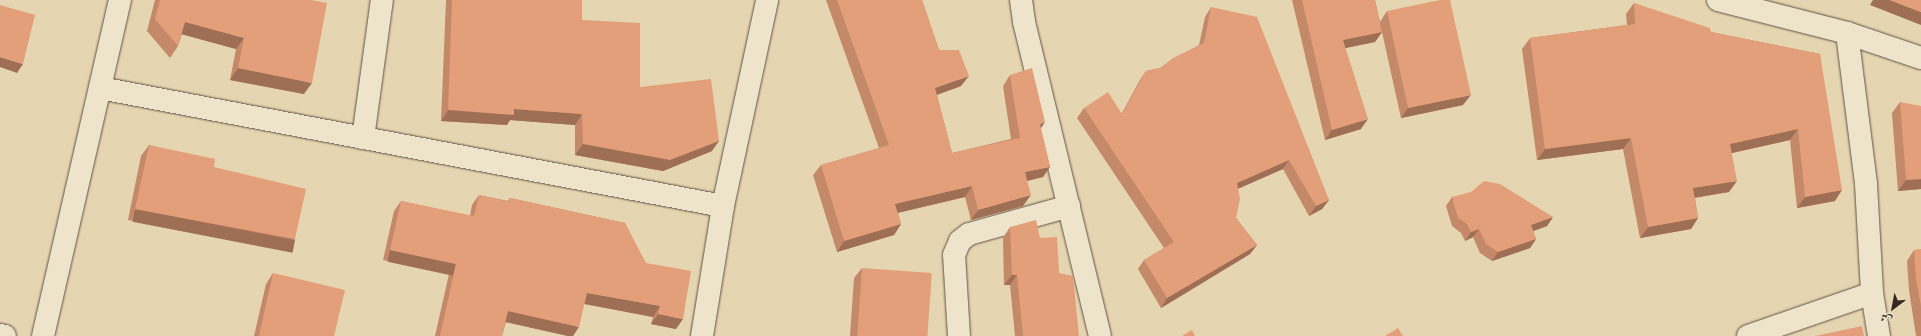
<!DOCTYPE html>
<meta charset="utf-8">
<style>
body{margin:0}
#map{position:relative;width:1921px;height:336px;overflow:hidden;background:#e5d5b1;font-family:"IM FELL Great Primer",Amiri,serif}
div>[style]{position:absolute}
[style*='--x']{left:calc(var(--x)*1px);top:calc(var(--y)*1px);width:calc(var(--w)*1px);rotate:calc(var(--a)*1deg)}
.roads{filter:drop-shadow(0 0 1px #605246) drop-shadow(0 0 1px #605246)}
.minor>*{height:22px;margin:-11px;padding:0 11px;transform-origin:11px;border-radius:11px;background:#eee4cc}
.secondary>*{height:22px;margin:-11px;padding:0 11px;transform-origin:11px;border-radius:11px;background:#eee4cc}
.wall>*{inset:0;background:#c38969}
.shaded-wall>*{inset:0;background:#9f6f55;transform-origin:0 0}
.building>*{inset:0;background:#e39f7a;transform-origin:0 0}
span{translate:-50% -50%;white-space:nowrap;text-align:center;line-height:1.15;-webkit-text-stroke:4px #eee4cc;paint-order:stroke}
.north{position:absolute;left:1873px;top:288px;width:40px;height:40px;-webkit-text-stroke:3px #eee4cc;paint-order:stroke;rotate:212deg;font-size:11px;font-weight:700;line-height:16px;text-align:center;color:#332723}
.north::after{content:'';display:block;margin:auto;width:14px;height:18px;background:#332723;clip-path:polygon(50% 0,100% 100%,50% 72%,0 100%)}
</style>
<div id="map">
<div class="roads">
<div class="minor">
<div style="--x:1021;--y:0;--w:22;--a:82"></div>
<div style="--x:1024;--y:22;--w:323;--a:76.4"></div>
<div style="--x:1847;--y:33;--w:152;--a:82.8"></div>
<div style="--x:1866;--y:184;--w:109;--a:86.8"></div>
<div style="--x:1872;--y:293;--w:44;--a:80.8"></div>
<div style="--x:100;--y:88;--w:634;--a:10.73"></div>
<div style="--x:363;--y:138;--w:139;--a:-82.2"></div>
<div style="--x:0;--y:335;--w:5;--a:11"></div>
<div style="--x:43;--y:336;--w:345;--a:-77.1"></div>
<div style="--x:702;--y:336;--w:132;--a:-80.8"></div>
<div style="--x:723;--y:206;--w:211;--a:-77.9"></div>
<div style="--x:959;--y:336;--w:81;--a:-93.5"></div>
<div style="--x:954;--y:255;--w:15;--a:-67"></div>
<div style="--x:960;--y:241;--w:11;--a:-38"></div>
<div style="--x:969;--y:234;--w:104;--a:-15.6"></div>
<div style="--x:1748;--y:336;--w:131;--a:-19.1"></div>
</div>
<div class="secondary">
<div style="--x:1718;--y:0;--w:133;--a:14.3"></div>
<div style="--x:1847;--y:33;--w:78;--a:18.7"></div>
</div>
</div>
<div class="wall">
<div style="clip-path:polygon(155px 0,311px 0,304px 94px,230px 80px,236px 49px,182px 34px,178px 46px,170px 58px,147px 31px)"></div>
<div style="clip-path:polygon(446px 0,582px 0,582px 20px,640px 87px,712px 151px,663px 171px,575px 155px,575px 125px,510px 120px,507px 125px,441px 121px)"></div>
<div style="clip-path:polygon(826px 0,922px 0,939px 50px,961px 86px,937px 95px,952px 153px,1011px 139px,1003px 86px,1010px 75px,1041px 129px,1050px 167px,1043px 177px,1027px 181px,1023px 206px,971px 220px,965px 197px,898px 213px,901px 224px,894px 235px,837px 252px,813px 175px,821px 165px,879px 148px)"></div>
<div style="clip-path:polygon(1292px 0,1375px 0,1380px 22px,1387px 11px,1463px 105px,1401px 118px,1382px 32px,1375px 42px,1345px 48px,1361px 129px,1325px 140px)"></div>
<div style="clip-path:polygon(1634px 3px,1711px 32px,1820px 54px,1835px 201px,1797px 208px,1790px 140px,1732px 153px,1729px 192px,1695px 198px,1698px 218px,1691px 229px,1640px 238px,1623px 149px,1537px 160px,1522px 49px,1530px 38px,1627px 25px,1626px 14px)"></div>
<div style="clip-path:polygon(1211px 7px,1329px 200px,1322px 209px,1309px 216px,1283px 169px,1238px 189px,1236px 218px,1257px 245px,1250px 254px,1161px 308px,1138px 269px,1144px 260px,1164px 248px,1077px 118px,1084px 108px,1122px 113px,1140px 80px,1146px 71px,1160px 68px,1199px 45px,1205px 17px)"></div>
<div style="clip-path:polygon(1900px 102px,1921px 189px,1898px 191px,1892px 113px)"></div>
<div style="clip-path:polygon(149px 145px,214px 167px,295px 239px,288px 250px,128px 220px,141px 156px)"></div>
<div style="clip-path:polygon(479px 195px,508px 201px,510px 198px,625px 223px,676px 329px,651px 324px,653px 317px,584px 304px,573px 336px,568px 336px,506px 322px,502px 336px,435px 336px,449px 274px,383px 260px,394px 211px,401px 201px,470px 216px,472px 205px)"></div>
<div style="clip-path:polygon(1452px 197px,1553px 217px,1547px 226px,1533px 231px,1536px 239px,1530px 248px,1492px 261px,1480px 253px,1473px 237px,1465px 241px,1461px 233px,1452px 226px,1446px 206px)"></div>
<div style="clip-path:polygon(1010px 227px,1040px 238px,1059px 273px,1079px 336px,1015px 336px,1010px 285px,1004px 285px,1003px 238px)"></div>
<div style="clip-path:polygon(1921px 249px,1921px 336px,1916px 336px,1909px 290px,1907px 261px,1914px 250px)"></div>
<div style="clip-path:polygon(862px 268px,927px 336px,850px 336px,854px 278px)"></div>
<div style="clip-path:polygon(273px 273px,334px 336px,254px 336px,266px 284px)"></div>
</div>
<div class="shaded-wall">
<div style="clip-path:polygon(1873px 0,1890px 0,1921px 12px,1921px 25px,1870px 5px)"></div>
<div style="clip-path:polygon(185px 22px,244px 38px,236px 49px,177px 33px)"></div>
<div style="clip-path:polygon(1382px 32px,1375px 42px,1336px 50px,1343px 40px)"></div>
<div style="clip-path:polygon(0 57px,23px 64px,17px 73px,0 67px)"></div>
<div style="clip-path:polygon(238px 68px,312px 83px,304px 94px,230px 80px)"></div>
<div style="clip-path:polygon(969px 76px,961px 86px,928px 98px,935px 88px)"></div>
<div style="clip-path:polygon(1471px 95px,1463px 105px,1401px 118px,1408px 108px)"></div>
<div style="clip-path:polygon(514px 109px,582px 114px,575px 125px,510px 120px,507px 125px,441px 121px,448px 110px)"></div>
<div style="clip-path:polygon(1368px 119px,1361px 129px,1325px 140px,1332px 130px)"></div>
<div style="clip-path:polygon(1045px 122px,1038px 133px,1040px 124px)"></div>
<div style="clip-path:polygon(1798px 129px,1790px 140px,1723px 155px,1730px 144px)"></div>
<div style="clip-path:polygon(1631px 138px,1623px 149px,1537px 160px,1545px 149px)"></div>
<div style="clip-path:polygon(719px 141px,712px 151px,663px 171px,575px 155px,583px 144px)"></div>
<div style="clip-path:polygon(1289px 160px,1283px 169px,1230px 192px,1237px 183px)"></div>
<div style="clip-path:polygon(1050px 167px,1043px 177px,1018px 183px,1025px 172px)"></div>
<div style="clip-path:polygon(1921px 179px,1921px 189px,1898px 191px,1906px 180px)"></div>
<div style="clip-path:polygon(1737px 181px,1729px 192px,1685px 199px,1693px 188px)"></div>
<div style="clip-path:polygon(972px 186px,965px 197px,888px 215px,895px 204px)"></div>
<div style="clip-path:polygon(1842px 190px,1835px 201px,1797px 208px,1805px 197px)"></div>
<div style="clip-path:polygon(1031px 195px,1023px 206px,971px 220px,978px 210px)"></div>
<div style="clip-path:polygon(1329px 200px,1322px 209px,1309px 216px,1316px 206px)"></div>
<div style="left:135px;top:209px;width:163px;height:13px;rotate:11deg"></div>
<div style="clip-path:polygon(1553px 217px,1547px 226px,1525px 234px,1531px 225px)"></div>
<div style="clip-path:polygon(1698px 218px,1691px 229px,1640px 238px,1648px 227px)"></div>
<div style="clip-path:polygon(901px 224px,894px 235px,837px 252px,844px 241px)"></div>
<div style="clip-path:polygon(1479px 229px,1473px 237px,1465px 241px,1471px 232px)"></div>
<div style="clip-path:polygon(1536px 239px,1530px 248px,1492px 261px,1498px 252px)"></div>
<div style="clip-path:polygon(1257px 245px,1250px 254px,1161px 308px,1167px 298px)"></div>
<div style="left:390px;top:250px;width:67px;height:12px;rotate:12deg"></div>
<div style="clip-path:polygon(1012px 275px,1017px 275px,1010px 285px,1004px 285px)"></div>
<div style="clip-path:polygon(587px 293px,660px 306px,653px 317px,580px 303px)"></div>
<div style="clip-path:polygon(508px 311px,579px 327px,573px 336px,568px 336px,501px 321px)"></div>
<div style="clip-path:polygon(658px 314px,683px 319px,676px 329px,651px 324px)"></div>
</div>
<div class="building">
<div style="clip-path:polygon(160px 0,311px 0,327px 3px,312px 83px,238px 68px,244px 38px,185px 22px,178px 46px,155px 19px)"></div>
<div style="clip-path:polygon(452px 0,582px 0,582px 20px,640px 23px,640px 87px,711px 79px,719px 141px,670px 160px,583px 144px,582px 114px,514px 109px,514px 115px,448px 110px)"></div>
<div style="clip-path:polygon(837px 0,922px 0,939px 50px,959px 50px,969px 76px,935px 88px,952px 153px,1020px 138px,1010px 75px,1032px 68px,1045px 122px,1040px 124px,1050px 167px,1025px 172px,1031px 195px,978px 210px,972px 186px,895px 204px,901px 224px,844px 241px,821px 165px,889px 145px)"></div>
<div style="clip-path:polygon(1302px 0,1375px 0,1382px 32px,1343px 40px,1368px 119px,1332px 130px)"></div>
<div style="clip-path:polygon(1440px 0,1450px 0,1471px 95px,1408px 108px,1387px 11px)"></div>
<div style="clip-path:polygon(1890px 0,1921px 0,1921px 12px)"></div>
<div style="clip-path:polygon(1634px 3px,1710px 28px,1711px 32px,1820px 54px,1842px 190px,1805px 197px,1798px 129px,1730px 144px,1737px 181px,1693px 188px,1698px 218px,1648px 227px,1631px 138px,1545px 149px,1530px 38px,1635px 24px)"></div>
<div style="clip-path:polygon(0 5px,35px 15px,23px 64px,0 57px)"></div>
<div style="clip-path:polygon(1211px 7px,1257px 17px,1329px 200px,1316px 206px,1289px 160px,1237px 183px,1240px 199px,1236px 218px,1257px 245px,1167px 298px,1144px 260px,1174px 242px,1084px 108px,1108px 92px,1122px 114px,1146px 71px,1160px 68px,1173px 58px,1204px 43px)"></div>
<div style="clip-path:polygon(1900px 102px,1921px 106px,1921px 179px,1906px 180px)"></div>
<div style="clip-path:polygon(149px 145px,215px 159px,214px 167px,306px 189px,295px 239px,135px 209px)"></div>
<div style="clip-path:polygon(1484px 181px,1500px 184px,1553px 217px,1531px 225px,1536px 239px,1498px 252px,1486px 244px,1479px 229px,1471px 232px,1467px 224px,1458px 218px,1452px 197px,1471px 192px)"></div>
<div style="clip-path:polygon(479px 195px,509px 202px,510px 198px,625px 223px,646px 263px,691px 271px,683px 319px,658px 314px,660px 306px,587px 293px,579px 327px,508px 311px,502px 336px,440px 336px,456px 264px,390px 250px,401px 201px,474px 216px)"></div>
<div style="clip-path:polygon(1036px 220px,1040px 238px,1057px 237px,1059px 273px,1073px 276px,1079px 336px,1023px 336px,1017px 275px,1012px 275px,1010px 227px)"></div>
<div style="clip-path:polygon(1921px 249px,1921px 306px,1916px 279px,1914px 250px)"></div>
<div style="left:862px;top:268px;width:70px;height:68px;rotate:4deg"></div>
<div style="clip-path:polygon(273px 273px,345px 290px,334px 336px,259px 336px)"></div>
<div style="clip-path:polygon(1862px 326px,1864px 336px,1815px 336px)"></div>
<div style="clip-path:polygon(1398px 328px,1403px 336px,1385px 336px)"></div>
<div style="clip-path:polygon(1192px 330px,1195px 336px,1182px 336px)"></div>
</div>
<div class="north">ش</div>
</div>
